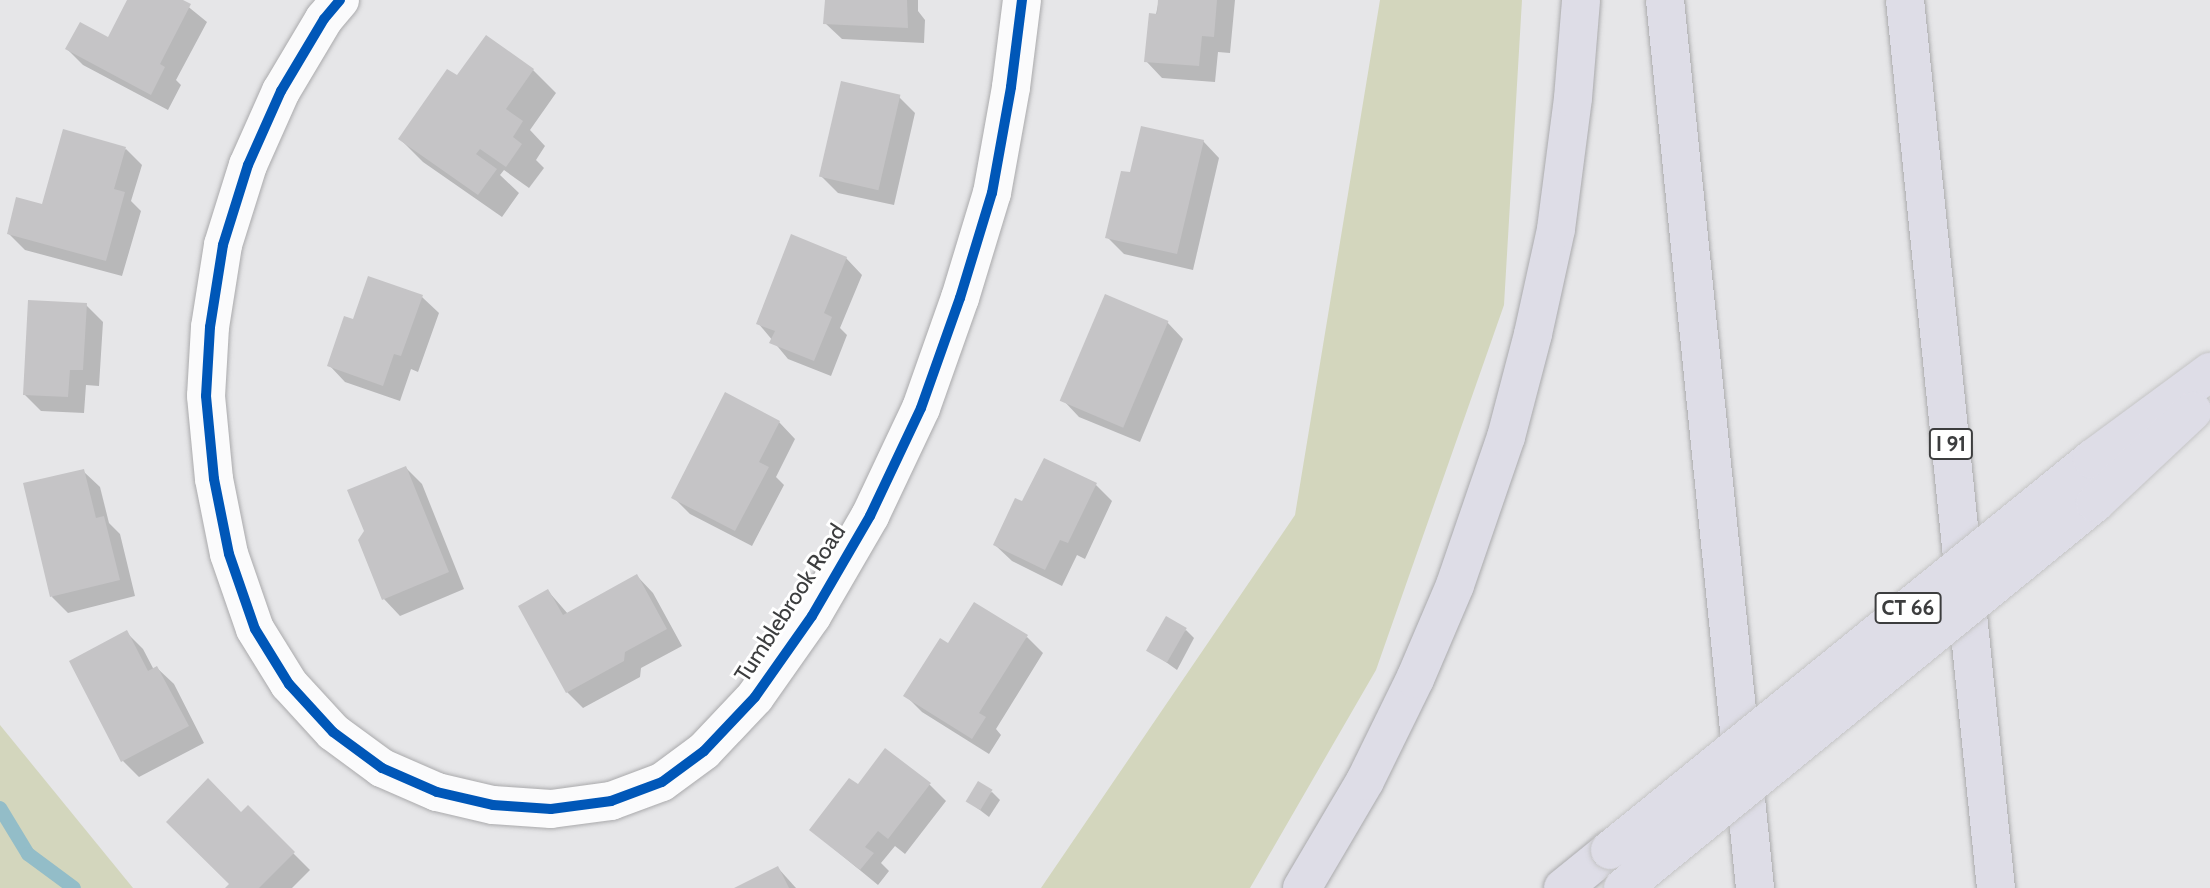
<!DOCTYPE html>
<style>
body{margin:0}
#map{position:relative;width:2210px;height:888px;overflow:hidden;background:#e6e6e8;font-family:Cabin,sans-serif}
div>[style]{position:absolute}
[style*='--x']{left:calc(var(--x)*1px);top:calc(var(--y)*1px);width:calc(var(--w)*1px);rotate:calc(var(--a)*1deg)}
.green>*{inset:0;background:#d3d6bd}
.shadow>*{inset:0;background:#0003}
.stream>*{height:14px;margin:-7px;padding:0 7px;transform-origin:7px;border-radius:7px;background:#93bdc8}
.building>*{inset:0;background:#c5c4c6;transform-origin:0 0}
.roads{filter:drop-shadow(0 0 2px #aaaaac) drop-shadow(0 0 2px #aaaaac)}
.minor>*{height:38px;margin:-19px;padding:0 19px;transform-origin:19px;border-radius:19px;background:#fbfbfc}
.highway>*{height:38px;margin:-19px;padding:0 19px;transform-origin:19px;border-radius:19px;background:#dedde7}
.bridges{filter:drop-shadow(0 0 2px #c4c4c5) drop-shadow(0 0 2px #c4c4c5)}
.highway-bridge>*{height:38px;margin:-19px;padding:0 19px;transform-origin:19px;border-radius:19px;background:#dedde7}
.cycleway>*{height:10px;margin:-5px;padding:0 5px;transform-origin:5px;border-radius:5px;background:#0057b8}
span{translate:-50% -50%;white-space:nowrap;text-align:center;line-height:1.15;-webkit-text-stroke:6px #fff;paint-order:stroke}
.shield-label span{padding:2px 5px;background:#fff;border:2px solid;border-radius:5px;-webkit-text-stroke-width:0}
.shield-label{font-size:21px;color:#3c3d3e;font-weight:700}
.street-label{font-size:23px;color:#3c3d3e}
</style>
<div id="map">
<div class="green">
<div style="clip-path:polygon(1380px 0,1522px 0,1504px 305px,1376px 670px,1250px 888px,1041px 888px,1295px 515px)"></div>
<div style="clip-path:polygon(0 725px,133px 888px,0 888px)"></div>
</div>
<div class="shadow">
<div style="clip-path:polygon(129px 0,180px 0,207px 22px,176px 80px,181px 85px,168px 110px,83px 65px,67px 49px,109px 39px)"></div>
<div style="clip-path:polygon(827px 0,918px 0,918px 11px,925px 20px,924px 43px,842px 39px,825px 23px)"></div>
<div style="clip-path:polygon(1159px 0,1235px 0,1230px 53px,1218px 52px,1215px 82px,1162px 78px,1146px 61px)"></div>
<div style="clip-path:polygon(533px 70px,556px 93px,530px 130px,545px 146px,536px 160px,544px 168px,529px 188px,504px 170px,500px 175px,519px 193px,502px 217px,423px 162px,400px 139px)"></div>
<div style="clip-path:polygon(899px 97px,915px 113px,894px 205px,838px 193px,821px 176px)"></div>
<div style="clip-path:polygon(1203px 141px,1219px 158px,1193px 270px,1124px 254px,1107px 237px,1132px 174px)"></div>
<div style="clip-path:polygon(126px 149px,142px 165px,131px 201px,141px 211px,122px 276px,25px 250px,8px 233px)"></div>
<div style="clip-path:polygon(846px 258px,862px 275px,840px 328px,847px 335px,831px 376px,788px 359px,758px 323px)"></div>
<div style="clip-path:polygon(422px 297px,439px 313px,418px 372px,411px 369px,400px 401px,345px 382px,329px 365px,354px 321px)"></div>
<div style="clip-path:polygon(86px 305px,103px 322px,99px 386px,86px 385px,84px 413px,41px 411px,24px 394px)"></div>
<div style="clip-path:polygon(1167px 322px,1183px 339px,1140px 442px,1079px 417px,1063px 400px)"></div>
<div style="clip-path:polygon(779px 422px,795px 439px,776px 477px,784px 485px,752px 546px,690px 514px,673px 497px)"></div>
<div style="clip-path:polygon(406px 468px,422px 484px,464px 589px,400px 616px,384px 599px,360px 540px)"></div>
<div style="clip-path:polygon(83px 471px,100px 487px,109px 523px,120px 534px,135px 596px,68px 613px,52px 597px)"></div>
<div style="clip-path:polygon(1096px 485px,1112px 501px,1085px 559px,1077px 555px,1062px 586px,1012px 561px,995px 545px,1023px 503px)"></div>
<div style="clip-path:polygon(637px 576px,653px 593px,682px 646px,641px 668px,640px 677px,583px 708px,567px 692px,548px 591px,568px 614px)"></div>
<div style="clip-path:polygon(1186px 630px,1194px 638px,1177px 670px,1149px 650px)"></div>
<div style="clip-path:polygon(127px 633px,143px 649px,154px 670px,157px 668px,174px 684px,204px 743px,139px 777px,123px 761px)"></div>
<div style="clip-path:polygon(1027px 637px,1043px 653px,996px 729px,1001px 735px,989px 754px,922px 712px,906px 696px)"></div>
<div style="clip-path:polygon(930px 785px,946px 801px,905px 854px,895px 846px,881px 863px,889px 871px,878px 885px,811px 830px,858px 786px)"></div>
<div style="clip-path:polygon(992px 792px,1000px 800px,989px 817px,968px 801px)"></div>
<div style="clip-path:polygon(248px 808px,310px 870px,292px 888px,228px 888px,231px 884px)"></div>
<div style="clip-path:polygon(778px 868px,796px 888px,738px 888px)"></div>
</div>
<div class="stream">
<div style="--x:0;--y:808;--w:54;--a:58.7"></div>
<div style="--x:28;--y:854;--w:57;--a:36.5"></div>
</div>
<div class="building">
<div style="clip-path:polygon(127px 0,183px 0,191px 4px,160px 64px,165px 67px,151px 95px,65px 49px,80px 22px,108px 37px)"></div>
<div style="clip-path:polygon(825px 0,907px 0,908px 28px,823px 24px)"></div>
<div style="clip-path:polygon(1158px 0,1217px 0,1214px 37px,1202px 36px,1199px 66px,1144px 62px,1149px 13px,1157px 14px)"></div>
<div style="clip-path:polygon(486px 35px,534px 69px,506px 109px,523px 121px,513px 137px,522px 144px,506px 167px,480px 149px,476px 154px,497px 169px,478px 195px,398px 139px,447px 69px,457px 75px)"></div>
<div style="left:841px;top:81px;width:61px;height:98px;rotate:13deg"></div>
<div style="clip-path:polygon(1141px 126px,1204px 140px,1177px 254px,1105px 238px,1121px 171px,1130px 172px)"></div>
<div style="clip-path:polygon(63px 129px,126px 147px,114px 189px,125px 192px,106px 261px,7px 234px,16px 197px,42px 204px)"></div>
<div style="clip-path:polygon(791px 234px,847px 257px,824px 313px,832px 317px,814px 361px,769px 343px,775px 331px,756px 324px)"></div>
<div style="clip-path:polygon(368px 276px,423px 295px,401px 356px,394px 354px,383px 386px,327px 366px,344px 316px,353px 319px)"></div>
<div style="left:1105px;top:294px;width:69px;height:116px;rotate:23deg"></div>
<div style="clip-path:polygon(28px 300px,87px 303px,83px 370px,70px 370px,68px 397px,23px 395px)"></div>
<div style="clip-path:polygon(725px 392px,780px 421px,759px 462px,769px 467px,735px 531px,671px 498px)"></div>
<div style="clip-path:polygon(1044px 458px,1097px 483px,1068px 543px,1060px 540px,1045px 570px,993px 545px,1015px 498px,1022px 501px)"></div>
<div style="clip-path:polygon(406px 466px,449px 572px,382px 600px,358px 540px,364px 531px,347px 490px)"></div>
<div style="clip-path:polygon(84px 469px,96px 518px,104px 516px,120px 580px,50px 597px,23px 483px)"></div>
<div style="clip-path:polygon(637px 574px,667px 629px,625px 652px,624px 661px,566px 693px,518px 606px,548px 589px,563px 615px)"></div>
<div style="clip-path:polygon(974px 602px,1028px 635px,979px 713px,986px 717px,972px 739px,903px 696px,940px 638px,948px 643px)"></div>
<div style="left:1166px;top:616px;width:24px;height:40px;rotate:30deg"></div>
<div style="clip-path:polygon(127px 630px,148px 671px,157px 666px,189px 726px,121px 762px,69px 661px)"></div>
<div style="clip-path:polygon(885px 748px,931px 783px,888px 839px,878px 831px,865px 847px,874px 853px,860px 870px,809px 830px,849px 778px,858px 784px)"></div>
<div style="clip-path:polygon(208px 778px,241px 812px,248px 805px,295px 852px,259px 888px,225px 888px,229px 884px,166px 822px)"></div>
<div style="left:978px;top:781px;width:17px;height:24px;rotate:31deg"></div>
<div style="clip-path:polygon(778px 866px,789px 888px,734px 888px)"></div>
</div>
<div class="roads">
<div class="minor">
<div style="--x:340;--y:0;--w:25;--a:130"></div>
<div style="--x:324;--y:19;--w:84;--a:120.8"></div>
<div style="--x:281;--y:91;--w:81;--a:114"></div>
<div style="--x:248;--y:165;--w:84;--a:107.4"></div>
<div style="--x:223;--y:245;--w:83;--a:99"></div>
<div style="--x:210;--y:327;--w:69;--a:93.3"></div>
<div style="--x:206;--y:396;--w:83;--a:84.5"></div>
<div style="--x:214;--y:479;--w:76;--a:78.7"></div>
<div style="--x:229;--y:554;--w:79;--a:70.9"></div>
<div style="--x:255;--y:629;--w:65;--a:58.3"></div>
<div style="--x:289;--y:684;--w:65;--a:47.5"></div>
<div style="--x:333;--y:732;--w:61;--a:36.3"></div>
<div style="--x:382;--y:768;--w:60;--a:23.6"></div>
<div style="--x:437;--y:792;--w:57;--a:13.1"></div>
<div style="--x:493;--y:805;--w:58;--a:3.9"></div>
<div style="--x:551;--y:809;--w:61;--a:-7.6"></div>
<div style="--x:611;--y:801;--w:54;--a:-20.4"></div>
<div style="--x:662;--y:782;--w:52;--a:-36.4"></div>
<div style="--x:704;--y:751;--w:74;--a:-46.6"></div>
<div style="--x:755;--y:697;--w:99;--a:-54.9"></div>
<div style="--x:812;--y:616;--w:116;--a:-59.9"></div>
<div style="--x:870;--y:516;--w:119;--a:-64.7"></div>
<div style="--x:921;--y:408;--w:117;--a:-70.5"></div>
<div style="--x:960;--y:298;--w:110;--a:-73.1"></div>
<div style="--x:992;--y:193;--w:108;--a:-79.8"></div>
<div style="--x:1011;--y:87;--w:88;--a:-82.8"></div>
</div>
<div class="highway">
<div style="--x:1665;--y:0;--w:893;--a:84.21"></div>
<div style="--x:1905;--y:0;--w:893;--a:84.15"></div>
<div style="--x:1302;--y:888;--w:124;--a:-59.5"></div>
<div style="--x:1365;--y:781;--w:114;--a:-63.9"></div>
<div style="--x:1415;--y:679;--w:102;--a:-66.9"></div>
<div style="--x:1455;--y:585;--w:157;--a:-71"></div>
<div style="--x:1506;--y:437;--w:106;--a:-75.3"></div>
<div style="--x:1533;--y:334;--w:107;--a:-77.6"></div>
<div style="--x:1556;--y:229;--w:132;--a:-82.6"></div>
<div style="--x:1573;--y:98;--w:98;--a:-85.3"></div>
<div style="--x:1563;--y:888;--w:60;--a:-39"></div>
</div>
</div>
<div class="bridges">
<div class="highway-bridge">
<div style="--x:1610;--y:850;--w:621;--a:-39.05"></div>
<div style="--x:2092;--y:459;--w:147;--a:-36.4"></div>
<div style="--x:1623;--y:888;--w:609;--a:-39.2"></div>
<div style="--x:2095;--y:503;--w:134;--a:-43.2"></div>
</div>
</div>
<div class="cycleway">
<div style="--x:340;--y:0;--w:25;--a:130"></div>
<div style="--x:324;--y:19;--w:84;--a:120.8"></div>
<div style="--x:281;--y:91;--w:81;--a:114"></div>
<div style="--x:248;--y:165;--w:84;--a:107.4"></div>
<div style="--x:223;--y:245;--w:83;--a:99"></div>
<div style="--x:210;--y:327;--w:69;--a:93.3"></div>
<div style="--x:206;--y:396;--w:83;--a:84.5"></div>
<div style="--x:214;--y:479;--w:76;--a:78.7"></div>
<div style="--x:229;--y:554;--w:79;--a:70.9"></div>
<div style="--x:255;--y:629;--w:65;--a:58.3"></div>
<div style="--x:289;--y:684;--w:65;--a:47.5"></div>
<div style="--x:333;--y:732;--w:61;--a:36.3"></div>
<div style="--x:382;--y:768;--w:60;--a:23.6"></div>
<div style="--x:437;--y:792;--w:57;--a:13.1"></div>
<div style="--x:493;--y:805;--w:58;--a:3.9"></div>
<div style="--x:551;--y:809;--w:61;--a:-7.6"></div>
<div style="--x:611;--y:801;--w:54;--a:-20.4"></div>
<div style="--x:662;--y:782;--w:52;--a:-36.4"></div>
<div style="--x:704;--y:751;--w:74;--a:-46.6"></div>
<div style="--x:755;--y:697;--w:99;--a:-54.9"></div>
<div style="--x:812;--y:616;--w:116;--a:-59.9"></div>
<div style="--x:870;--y:516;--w:119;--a:-64.7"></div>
<div style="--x:921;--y:408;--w:117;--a:-70.5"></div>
<div style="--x:960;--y:298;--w:110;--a:-73.1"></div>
<div style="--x:992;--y:193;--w:108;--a:-79.8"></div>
<div style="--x:1011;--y:87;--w:88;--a:-82.8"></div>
</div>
<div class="shield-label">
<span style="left:1951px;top:444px">I 91</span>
<span style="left:1908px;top:608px">CT 66</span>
</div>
<div class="street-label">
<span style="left:790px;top:603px;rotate:-57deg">Tumblebrook Road</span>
</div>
</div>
